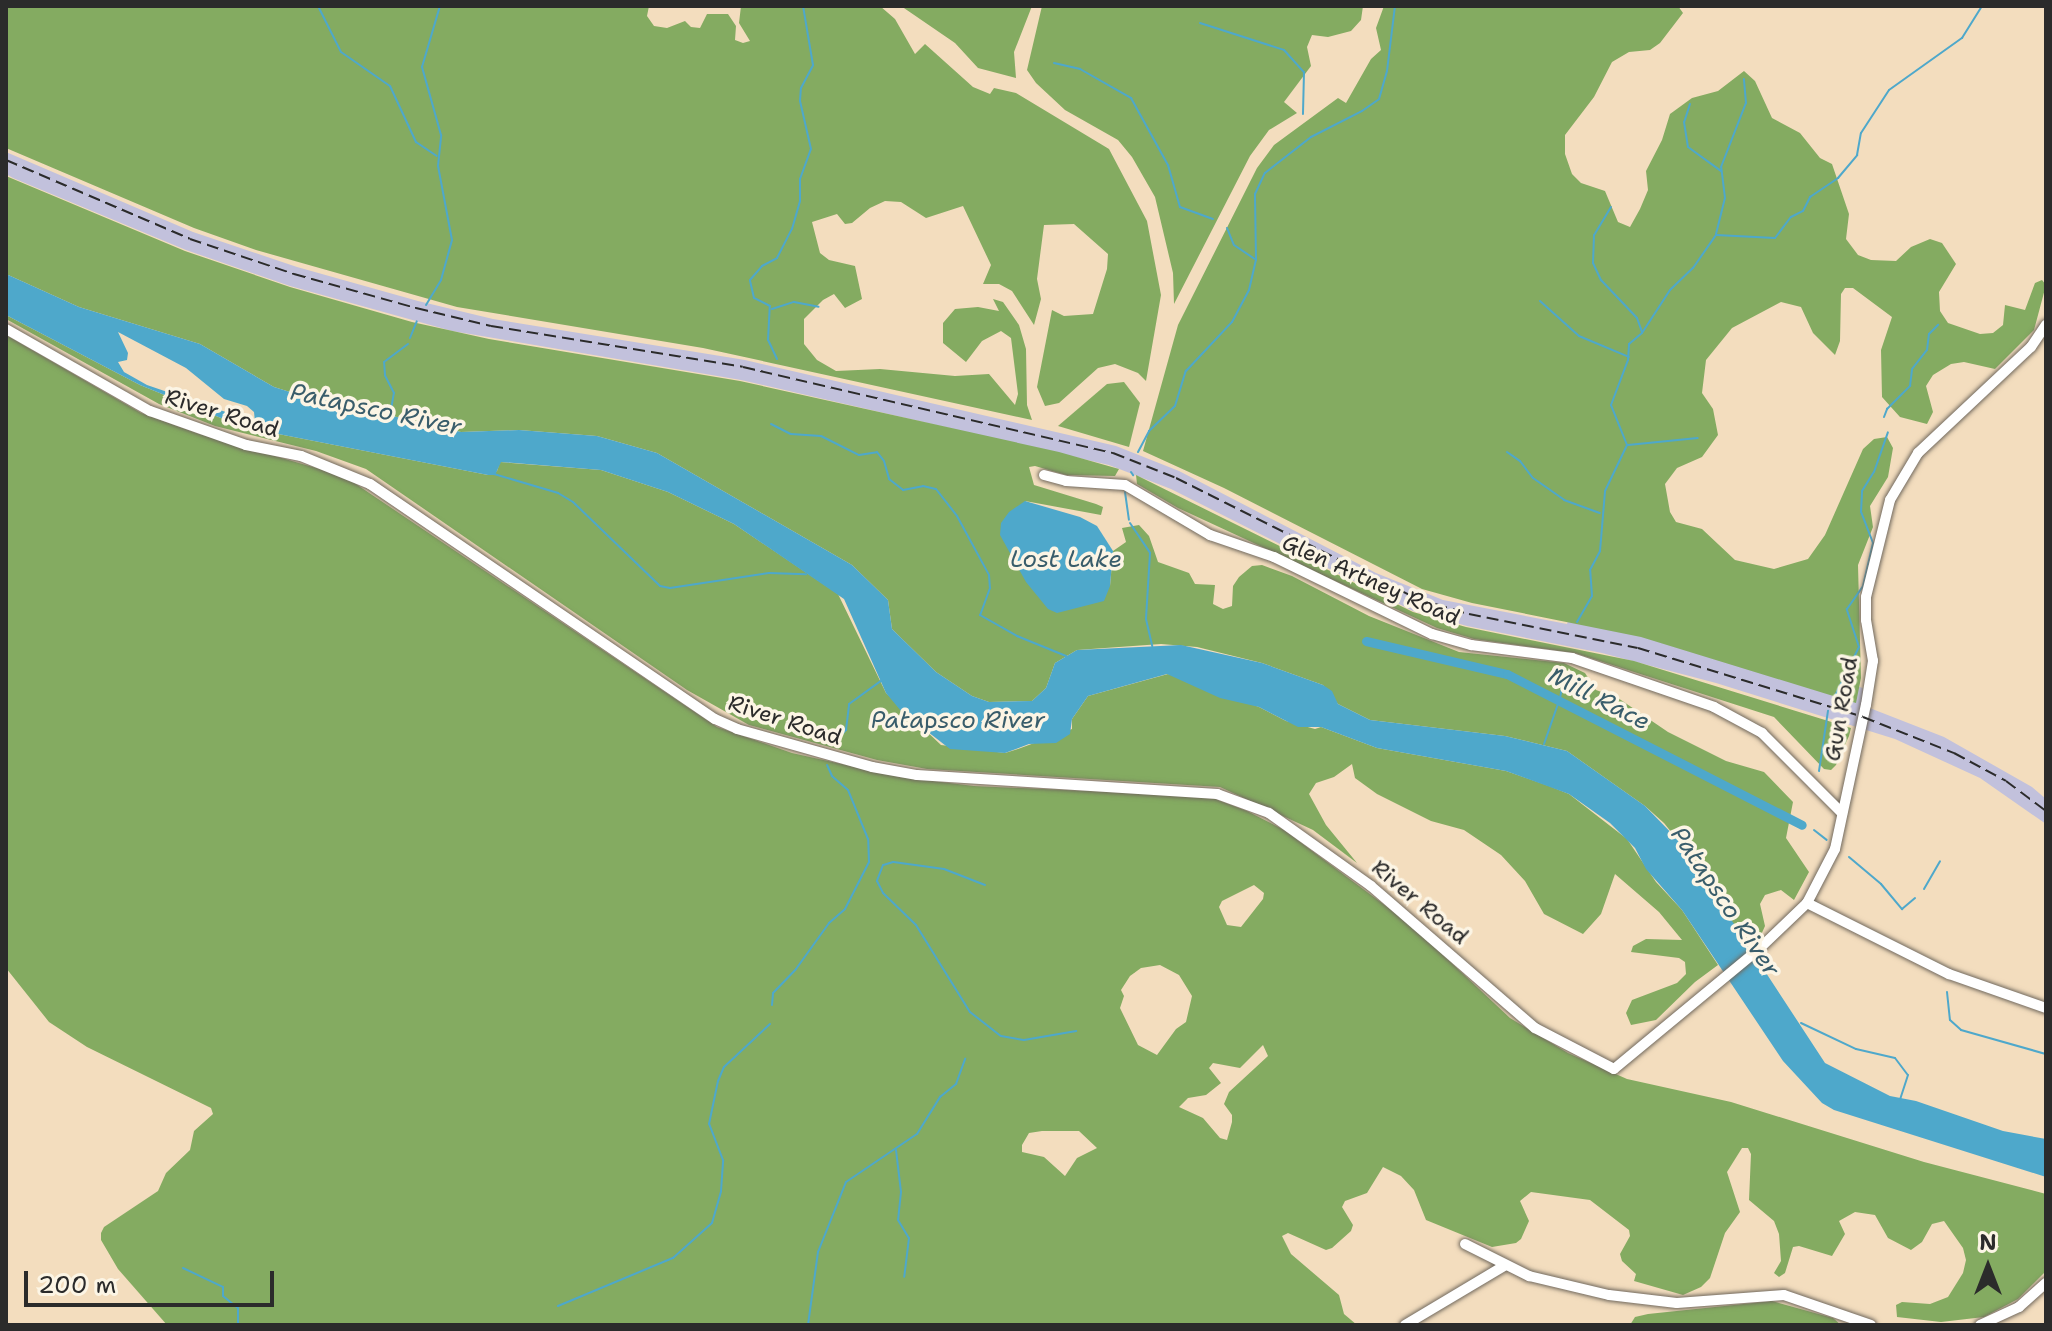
<!DOCTYPE html>
<style>
body{margin:0}
#map{position:relative;width:2052px;height:1331px;overflow:hidden;background:#f3ddbe;font-family:"Shantell Sans",sans-serif}
div>[style]{position:absolute}
[style*='--x']{left:calc(var(--x)*1px);top:calc(var(--y)*1px);width:calc(var(--w)*1px);rotate:calc(var(--a)*1deg)}
.industrial>*{inset:0;background:#c2c1dc}
.forest>*{inset:0;background:#84ab61}
.water>*{inset:0;background:#4ea8cb}
.stream>*{height:2px;margin:-1px;padding:0 1px;transform-origin:1px;border-radius:1px;background:#4ea8cb}
.canal>*{height:9px;margin:-4.5px;padding:0 4.5px;transform-origin:4.5px;border-radius:4.5px;background:#4ea8cb}
.roads{filter:drop-shadow(0 0 2px #71695e) drop-shadow(0 0 2px #71695e)}
.minor>*{height:10px;margin:-5px;padding:0 5px;transform-origin:5px;border-radius:5px;background:#fff}
.rail>*{height:2px;margin-top:-1px;transform-origin:0;background:repeating-linear-gradient(90deg,#2b2b2b 0 12px,transparent 0 18px)}
span{translate:-50% -50%;white-space:nowrap;text-align:center;line-height:1.15;-webkit-text-stroke:7px #fcf5e5;paint-order:stroke}
.street-label{font-size:22px;color:#2b2b2b}
.water-label{font-size:24px;color:#395d6b;font-style:italic}
.frame{position:absolute;inset:0;border:8px solid #2b2b2b;pointer-events:none}
.north{position:absolute;left:1948px;top:1227px;width:80px;height:80px;-webkit-text-stroke:6px #fcf5e5;paint-order:stroke;rotate:0deg;font-size:22px;font-weight:700;line-height:32px;text-align:center;color:#2b2b2b}
.north::after{content:'';display:block;margin:auto;width:28px;height:36px;background:#2b2b2b;clip-path:polygon(50% 0,100% 100%,50% 72%,0 100%)}
.scale{position:absolute;left:24px;top:1271px;width:250px;height:36px;box-sizing:border-box;border:4px solid #2b2b2b;border-top:0;padding-left:10px;font-size:24px;line-height:28px;white-space:nowrap;color:#2b2b2b;-webkit-text-stroke:6px #fcf5e5;paint-order:stroke}
</style>
<div id="map">
<div class="industrial">
<div style="clip-path:polygon(6px 152px,193px 232px,297px 267px,418px 301px,493px 319px,745px 360px,1116px 446px,1179px 471px,1376px 573px,1443px 600px,1567px 624px,1572px 610px,1863px 688px,1862px 705px,1944px 737px,2032px 787px,2046px 799px,2046px 824px,1980px 778px,1895px 739px,1716px 683px,1602px 653px,1467px 626px,1413px 611px,1171px 489px,1109px 465px,741px 380px,452px 331px,290px 286px,186px 250px,13px 178px,6px 174px)"></div>
</div>
<div class="forest">
<div style="clip-path:polygon(6px 6px,649px 6px,647px 16px,654px 26px,667px 28px,685px 21px,691px 27px,700px 28px,707px 14px,728px 14px,736px 26px,735px 40px,743px 43px,750px 41px,739px 23px,741px 6px,880px 6px,895px 19px,915px 54px,925px 44px,973px 87px,990px 94px,994px 88px,1016px 93px,1109px 149px,1147px 221px,1161px 295px,1146px 381px,1138px 373px,1115px 364px,1098px 368px,1059px 403px,1045px 406px,1037px 387px,1052px 310px,1064px 316px,1093px 314px,1107px 269px,1108px 254px,1074px 224px,1044px 225px,1037px 279px,1041px 299px,1034px 325px,1012px 291px,999px 284px,983px 284px,991px 265px,963px 206px,926px 218px,901px 202px,885px 201px,870px 208px,852px 223px,845px 224px,837px 214px,812px 222px,820px 253px,829px 260px,855px 266px,862px 299px,845px 308px,834px 294px,823px 300px,804px 319px,804px 344px,817px 360px,836px 371px,880px 369px,955px 376px,989px 374px,1015px 405px,1018px 394px,1011px 338px,1001px 331px,982px 341px,966px 362px,943px 343px,943px 323px,955px 309px,978px 307px,999px 311px,993px 299px,1003px 302px,1019px 325px,1026px 349px,1027px 405px,1032px 420px,703px 348px,457px 307px,256px 250px,194px 228px,6px 148px)"></div>
<div style="clip-path:polygon(901px 6px,1032px 6px,1014px 52px,1016px 78px,978px 68px,955px 43px)"></div>
<div style="clip-path:polygon(1042px 6px,1363px 6px,1361px 20px,1351px 31px,1328px 37px,1312px 35px,1307px 47px,1311px 66px,1284px 102px,1297px 113px,1269px 130px,1250px 156px,1174px 304px,1173px 273px,1155px 197px,1132px 157px,1118px 140px,1065px 110px,1036px 83px,1027px 70px)"></div>
<div style="clip-path:polygon(1384px 6px,1678px 6px,1683px 13px,1660px 43px,1650px 50px,1629px 52px,1612px 62px,1594px 97px,1565px 135px,1565px 154px,1572px 174px,1581px 183px,1605px 191px,1618px 222px,1630px 227px,1640px 209px,1648px 190px,1646px 171px,1662px 140px,1670px 114px,1692px 98px,1718px 91px,1744px 71px,1755px 81px,1772px 118px,1800px 133px,1820px 158px,1832px 164px,1849px 214px,1846px 239px,1858px 255px,1871px 260px,1896px 261px,1911px 247px,1930px 239px,1942px 243px,1956px 264px,1939px 292px,1940px 311px,1948px 323px,1980px 334px,1993px 333px,2003px 325px,2005px 305px,2025px 310px,2035px 283px,2042px 280px,2046px 285px,2034px 330px,1995px 369px,1964px 362px,1951px 364px,1933px 375px,1926px 386px,1933px 412px,1927px 424px,1900px 417px,1882px 397px,1881px 350px,1892px 317px,1853px 288px,1845px 288px,1841px 294px,1840px 341px,1835px 355px,1813px 333px,1801px 307px,1781px 302px,1732px 328px,1706px 360px,1702px 393px,1713px 409px,1718px 435px,1702px 457px,1677px 468px,1665px 484px,1670px 512px,1676px 522px,1702px 529px,1735px 560px,1774px 569px,1808px 559px,1825px 535px,1863px 449px,1874px 439px,1887px 437px,1893px 448px,1888px 477px,1870px 506px,1873px 527px,1858px 565px,1861px 678px,1856px 703px,1641px 637px,1472px 603px,1422px 589px,1224px 488px,1143px 451px,1178px 325px,1257px 168px,1274px 145px,1338px 98px,1346px 103px,1371px 59px,1381px 50px,1376px 28px)"></div>
<div style="clip-path:polygon(6px 176px,185px 251px,290px 287px,412px 322px,489px 339px,740px 381px,1059px 452px,1119px 469px,1115px 476px,1066px 475px,1035px 466px,1029px 467px,1034px 485px,1096px 504px,1103px 507px,1101px 515px,1025px 501px,1110px 586px,1113px 551px,1126px 542px,1122px 528px,1139px 525px,1149px 536px,1158px 562px,1189px 573px,1195px 584px,1215px 585px,1213px 604px,1223px 609px,1232px 606px,1233px 586px,1239px 577px,1252px 566px,1262px 565px,1292px 576px,1369px 616px,1459px 652px,1564px 663px,1585px 673px,1596px 690px,1618px 698px,1668px 732px,1726px 761px,1764px 772px,1793px 802px,1786px 838px,1809px 872px,1794px 900px,1781px 890px,1765px 895px,1760px 904px,1765px 926px,1761px 935px,1745px 945px,1704px 873px,1664px 823px,1645px 806px,1567px 751px,1505px 736px,1370px 720px,1338px 704px,1323px 685px,1262px 663px,1197px 647px,1161px 644px,1077px 650px,1055px 663px,1046px 688px,1032px 701px,989px 702px,972px 696px,936px 672px,892px 629px,888px 600px,852px 565px,657px 453px,597px 436px,519px 430px,461px 432px,290px 392px,274px 387px,200px 344px,79px 307px,6px 274px)"></div>
<div style="clip-path:polygon(6px 315px,140px 385px,243px 427px,488px 475px,497px 471px,500px 462px,601px 470px,668px 492px,734px 524px,838px 594px,886px 693px,941px 745px,1005px 753px,1018px 749px,1072px 729px,1072px 719px,1088px 696px,1168px 674px,1259px 707px,1286px 721px,1315px 729px,1321px 727px,1377px 748px,1506px 771px,1549px 786px,1569px 794px,1627px 839px,1656px 882px,1682px 910px,1718px 965px,1695px 982px,1656px 1020px,1631px 1025px,1626px 1013px,1632px 1000px,1677px 983px,1686px 974px,1685px 962px,1679px 958px,1631px 952px,1633px 946px,1646px 939px,1682px 940px,1659px 912px,1615px 874px,1601px 914px,1583px 934px,1544px 914px,1525px 881px,1501px 855px,1464px 830px,1431px 821px,1377px 794px,1355px 778px,1352px 764px,1334px 777px,1316px 783px,1309px 794px,1326px 825px,1357px 863px,1313px 830px,1220px 787px,927px 769px,877px 760px,749px 725px,687px 690px,366px 469px,316px 451px,215px 426px,159px 404px,6px 319px)"></div>
<div style="clip-path:polygon(evenodd,6px 335px,141px 413px,199px 434px,344px 476px,717px 727px,792px 753px,900px 777px,974px 786px,1176px 795px,1215px 799px,1247px 811px,1284px 830px,1410px 924px,1510px 1018px,1568px 1053px,1627px 1079px,1731px 1102px,1924px 1162px,2046px 1194px,2046px 1271px,2018px 1299px,1984px 1317px,1941px 1322px,1897px 1317px,1896px 1305px,1902px 1302px,1930px 1304px,1948px 1297px,1963px 1273px,1966px 1260px,1963px 1248px,1944px 1221px,1932px 1224px,1922px 1242px,1911px 1250px,1888px 1238px,1875px 1215px,1855px 1212px,1839px 1221px,1845px 1234px,1832px 1256px,1799px 1246px,1793px 1247px,1785px 1273px,1779px 1277px,1774px 1273px,1781px 1261px,1779px 1234px,1774px 1221px,1749px 1200px,1751px 1154px,1748px 1148px,1742px 1148px,1727px 1172px,1740px 1212px,1725px 1233px,1710px 1278px,1701px 1287px,1683px 1295px,1634px 1281px,1636px 1274px,1622px 1261px,1620px 1254px,1630px 1236px,1629px 1230px,1590px 1200px,1531px 1192px,1520px 1201px,1529px 1221px,1521px 1239px,1516px 1243px,1492px 1247px,1426px 1220px,1414px 1190px,1401px 1176px,1383px 1167px,1367px 1193px,1345px 1201px,1342px 1207px,1353px 1225px,1351px 1231px,1332px 1248px,1326px 1250px,1288px 1233px,1282px 1236px,1291px 1254px,1339px 1295px,1344px 1314px,1357px 1325px,167px 1325px,118px 1269px,101px 1240px,101px 1233px,104px 1227px,158px 1191px,166px 1173px,190px 1150px,194px 1131px,213px 1114px,211px 1108px,87px 1047px,49px 1022px,6px 968px,6px 335px,1254px 885px,1264px 893px,1263px 899px,1241px 927px,1227px 925px,1219px 907px,1222px 901px,1254px 885px,6px 335px,1160px 965px,1179px 975px,1192px 996px,1186px 1022px,1176px 1029px,1157px 1055px,1138px 1045px,1120px 1008px,1124px 996px,1121px 990px,1130px 976px,1141px 968px,1160px 965px,6px 335px,1263px 1045px,1268px 1056px,1229px 1092px,1224px 1104px,1232px 1115px,1232px 1122px,1227px 1140px,1220px 1138px,1203px 1118px,1179px 1107px,1188px 1098px,1206px 1095px,1221px 1083px,1209px 1068px,1213px 1063px,1240px 1068px,1263px 1045px,6px 335px,1042px 1131px,1079px 1131px,1097px 1148px,1077px 1158px,1065px 1176px,1044px 1157px,1022px 1152px,1022px 1145px,1029px 1133px,1042px 1131px)"></div>
<div style="clip-path:polygon(1124px 382px,1140px 403px,1129px 447px,1058px 426px,1107px 384px)"></div>
<div style="clip-path:polygon(1136px 475px,1413px 612px,1466px 627px,1634px 661px,1851px 728px,1849px 736px,1836px 765px,1831px 770px,1824px 769px,1774px 717px,1575px 653px,1474px 639px,1437px 628px,1178px 508px,1137px 484px)"></div>
<div style="clip-path:polygon(1772px 1301px,1833px 1318px,1841px 1325px,1630px 1325px,1635px 1317px,1648px 1314px)"></div>
</div>
<div class="water">
<div style="clip-path:polygon(evenodd,6px 274px,79px 307px,200px 344px,274px 387px,290px 392px,461px 432px,519px 430px,597px 436px,657px 453px,852px 565px,888px 600px,892px 629px,936px 672px,972px 696px,989px 702px,1032px 701px,1046px 688px,1055px 663px,1077px 650px,1181px 645px,1262px 663px,1323px 685px,1332px 691px,1338px 704px,1370px 720px,1505px 736px,1567px 751px,1645px 806px,1681px 843px,1825px 1063px,1890px 1096px,1916px 1101px,2003px 1131px,2046px 1139px,2046px 1177px,1834px 1110px,1822px 1103px,1783px 1061px,1682px 910px,1646px 869px,1635px 848px,1610px 823px,1569px 794px,1506px 771px,1377px 748px,1321px 727px,1298px 727px,1259px 707px,1220px 698px,1167px 674px,1088px 696px,1072px 719px,1070px 734px,1056px 743px,1029px 744px,1005px 753px,950px 749px,901px 711px,886px 693px,844px 599px,734px 524px,668px 492px,601px 470px,501px 462px,495px 475px,488px 475px,243px 427px,140px 385px,6px 315px,6px 274px,118px 332px,186px 368px,224px 399px,247px 406px,254px 412px,255px 422px,147px 385px,124px 372px,118px 362px,127px 360px,128px 353px,118px 332px)"></div>
<div style="clip-path:polygon(1025px 501px,1080px 517px,1097px 526px,1113px 551px,1110px 586px,1104px 601px,1057px 613px,1048px 609px,1026px 582px,1000px 535px,1001px 523px,1009px 512px)"></div>
</div>
<div class="stream">
<div style="--x:318;--y:6;--w:51;--a:63.4"></div>
<div style="--x:341;--y:52;--w:60;--a:34.8"></div>
<div style="--x:390;--y:86;--w:62;--a:65.1"></div>
<div style="--x:416;--y:142;--w:25;--a:34"></div>
<div style="--x:1200;--y:23;--w:88;--a:17.8"></div>
<div style="--x:1284;--y:50;--w:30;--a:48"></div>
<div style="--x:1304;--y:72;--w:42;--a:91.4"></div>
<div style="--x:1054;--y:63;--w:27;--a:13"></div>
<div style="--x:1080;--y:69;--w:59;--a:29.6"></div>
<div style="--x:1131;--y:98;--w:77;--a:61.1"></div>
<div style="--x:1168;--y:165;--w:44;--a:74.1"></div>
<div style="--x:1180;--y:207;--w:35;--a:20"></div>
<div style="--x:1690;--y:104;--w:19;--a:108"></div>
<div style="--x:1684;--y:122;--w:25;--a:81"></div>
<div style="--x:1688;--y:147;--w:41;--a:36"></div>
<div style="--x:1611;--y:207;--w:33;--a:121"></div>
<div style="--x:1594;--y:235;--w:28;--a:92"></div>
<div style="--x:1593;--y:263;--w:19;--a:65"></div>
<div style="--x:1601;--y:280;--w:52;--a:46.5"></div>
<div style="--x:1637;--y:318;--w:15;--a:70"></div>
<div style="--x:1227;--y:228;--w:18;--a:68"></div>
<div style="--x:1234;--y:245;--w:25;--a:34"></div>
<div style="--x:1716;--y:234;--w:37;--a:-76"></div>
<div style="--x:1725;--y:198;--w:31;--a:-97"></div>
<div style="--x:1721;--y:167;--w:69;--a:-68.7"></div>
<div style="--x:1746;--y:103;--w:24;--a:-95"></div>
<div style="--x:1540;--y:301;--w:52;--a:41.9"></div>
<div style="--x:1579;--y:336;--w:54;--a:22.8"></div>
<div style="--x:426;--y:305;--w:29;--a:-59"></div>
<div style="--x:441;--y:280;--w:41;--a:-74.6"></div>
<div style="--x:452;--y:240;--w:75;--a:-100.7"></div>
<div style="--x:438;--y:166;--w:31;--a:-84"></div>
<div style="--x:441;--y:135;--w:71;--a:-105.6"></div>
<div style="--x:422;--y:67;--w:64;--a:-73.6"></div>
<div style="--x:772;--y:309;--w:23;--a:-18"></div>
<div style="--x:794;--y:302;--w:25;--a:11"></div>
<div style="--x:410;--y:338;--w:18;--a:-68"></div>
<div style="--x:777;--y:359;--w:21;--a:-115"></div>
<div style="--x:768;--y:340;--w:34;--a:-87"></div>
<div style="--x:770;--y:306;--w:18;--a:-153"></div>
<div style="--x:754;--y:298;--w:18;--a:-103"></div>
<div style="--x:750;--y:280;--w:18;--a:-49"></div>
<div style="--x:762;--y:266;--w:17;--a:-28"></div>
<div style="--x:777;--y:258;--w:33;--a:-63"></div>
<div style="--x:792;--y:229;--w:29;--a:-74"></div>
<div style="--x:800;--y:201;--w:22;--a:-90"></div>
<div style="--x:800;--y:179;--w:32;--a:-70"></div>
<div style="--x:811;--y:149;--w:49;--a:-102.9"></div>
<div style="--x:800;--y:101;--w:13;--a:-86"></div>
<div style="--x:801;--y:88;--w:26;--a:-62"></div>
<div style="--x:813;--y:65;--w:60;--a:-99.6"></div>
<div style="--x:390;--y:415;--w:22;--a:-80"></div>
<div style="--x:394;--y:393;--w:20;--a:-117"></div>
<div style="--x:385;--y:375;--w:13;--a:-94"></div>
<div style="--x:384;--y:362;--w:30;--a:-37"></div>
<div style="--x:1884;--y:417;--w:9;--a:-69"></div>
<div style="--x:1887;--y:409;--w:33;--a:-45"></div>
<div style="--x:1910;--y:386;--w:17;--a:-83"></div>
<div style="--x:1912;--y:369;--w:24;--a:-52"></div>
<div style="--x:1927;--y:350;--w:16;--a:-83"></div>
<div style="--x:1929;--y:334;--w:13;--a:-45"></div>
<div style="--x:771;--y:424;--w:22;--a:27"></div>
<div style="--x:791;--y:434;--w:30;--a:4"></div>
<div style="--x:821;--y:436;--w:42;--a:26.6"></div>
<div style="--x:859;--y:455;--w:18;--a:-9"></div>
<div style="--x:877;--y:452;--w:11;--a:52"></div>
<div style="--x:884;--y:461;--w:19;--a:74"></div>
<div style="--x:889;--y:479;--w:18;--a:38"></div>
<div style="--x:903;--y:490;--w:20;--a:-11"></div>
<div style="--x:923;--y:486;--w:13;--a:13"></div>
<div style="--x:936;--y:489;--w:34;--a:52"></div>
<div style="--x:957;--y:516;--w:67;--a:61.5"></div>
<div style="--x:989;--y:575;--w:13;--a:86"></div>
<div style="--x:990;--y:588;--w:29;--a:110"></div>
<div style="--x:980;--y:615;--w:43;--a:29.6"></div>
<div style="--x:1017;--y:636;--w:53;--a:22.2"></div>
<div style="--x:1628;--y:445;--w:70;--a:-5.7"></div>
<div style="--x:1138;--y:452;--w:24;--a:-62"></div>
<div style="--x:1149;--y:431;--w:36;--a:-44"></div>
<div style="--x:1175;--y:406;--w:37;--a:-73"></div>
<div style="--x:1186;--y:371;--w:67;--a:-46.8"></div>
<div style="--x:1232;--y:322;--w:36;--a:-62"></div>
<div style="--x:1249;--y:290;--w:31;--a:-77"></div>
<div style="--x:1256;--y:260;--w:66;--a:-90.9"></div>
<div style="--x:1255;--y:194;--w:23;--a:-65"></div>
<div style="--x:1265;--y:173;--w:58;--a:-38"></div>
<div style="--x:1311;--y:137;--w:57;--a:-27"></div>
<div style="--x:1362;--y:111;--w:21;--a:-35"></div>
<div style="--x:1379;--y:99;--w:29;--a:-74"></div>
<div style="--x:1387;--y:71;--w:65;--a:-83"></div>
<div style="--x:1507;--y:452;--w:16;--a:35"></div>
<div style="--x:1520;--y:461;--w:21;--a:53"></div>
<div style="--x:1533;--y:478;--w:38;--a:35"></div>
<div style="--x:1564;--y:500;--w:38;--a:20"></div>
<div style="--x:1131;--y:472;--w:4;--a:56"></div>
<div style="--x:494;--y:474;--w:67;--a:16.5"></div>
<div style="--x:558;--y:493;--w:17;--a:31"></div>
<div style="--x:573;--y:502;--w:121;--a:44"></div>
<div style="--x:660;--y:586;--w:10;--a:11"></div>
<div style="--x:670;--y:588;--w:100;--a:-8.6"></div>
<div style="--x:769;--y:573;--w:37;--a:2"></div>
<div style="--x:1125;--y:492;--w:28;--a:82"></div>
<div style="--x:1130;--y:523;--w:36;--a:56"></div>
<div style="--x:1150;--y:553;--w:66;--a:93.5"></div>
<div style="--x:1146;--y:619;--w:28;--a:77"></div>
<div style="--x:1577;--y:622;--w:30;--a:-60"></div>
<div style="--x:1592;--y:596;--w:26;--a:-94"></div>
<div style="--x:1590;--y:570;--w:21;--a:-62"></div>
<div style="--x:1600;--y:551;--w:60;--a:-85.2"></div>
<div style="--x:1605;--y:491;--w:51;--a:-64.4"></div>
<div style="--x:1627;--y:445;--w:43;--a:-111.8"></div>
<div style="--x:1611;--y:405;--w:48;--a:-69.3"></div>
<div style="--x:1628;--y:360;--w:16;--a:-86"></div>
<div style="--x:1629;--y:344;--w:17;--a:-40"></div>
<div style="--x:1642;--y:333;--w:51;--a:-56.9"></div>
<div style="--x:1670;--y:290;--w:32;--a:-44"></div>
<div style="--x:1693;--y:268;--w:40;--a:-55.1"></div>
<div style="--x:1716;--y:235;--w:59;--a:2.9"></div>
<div style="--x:1775;--y:238;--w:26;--a:-53"></div>
<div style="--x:1791;--y:217;--w:13;--a:-27"></div>
<div style="--x:1803;--y:211;--w:16;--a:-63"></div>
<div style="--x:1810;--y:197;--w:34;--a:-34"></div>
<div style="--x:1838;--y:178;--w:30;--a:-50"></div>
<div style="--x:1857;--y:155;--w:22;--a:-80"></div>
<div style="--x:1861;--y:133;--w:51;--a:-56.9"></div>
<div style="--x:1889;--y:90;--w:90;--a:-35.5"></div>
<div style="--x:1962;--y:38;--w:38;--a:-58"></div>
<div style="--x:1833;--y:700;--w:59;--a:-63.9"></div>
<div style="--x:1859;--y:647;--w:40;--a:-108"></div>
<div style="--x:1847;--y:609;--w:28;--a:-55"></div>
<div style="--x:1863;--y:586;--w:44;--a:-76.9"></div>
<div style="--x:1873;--y:543;--w:33;--a:-111"></div>
<div style="--x:1861;--y:512;--w:21;--a:-87"></div>
<div style="--x:1862;--y:491;--w:22;--a:-58"></div>
<div style="--x:1874;--y:472;--w:42;--a:-70.7"></div>
<div style="--x:1544;--y:744;--w:49;--a:-70.8"></div>
<div style="--x:1560;--y:698;--w:25;--a:-79"></div>
<div style="--x:832;--y:745;--w:21;--a:-47"></div>
<div style="--x:846;--y:730;--w:26;--a:-83"></div>
<div style="--x:849;--y:704;--w:39;--a:-36"></div>
<div style="--x:1819;--y:771;--w:61;--a:-81.5"></div>
<div style="--x:1814;--y:830;--w:16;--a:38"></div>
<div style="--x:1849;--y:857;--w:42;--a:40.2"></div>
<div style="--x:1881;--y:884;--w:33;--a:50"></div>
<div style="--x:1902;--y:909;--w:17;--a:-40"></div>
<div style="--x:985;--y:885;--w:44;--a:-158.7"></div>
<div style="--x:944;--y:869;--w:51;--a:-172.2"></div>
<div style="--x:893;--y:862;--w:10;--a:163"></div>
<div style="--x:883;--y:865;--w:17;--a:111"></div>
<div style="--x:877;--y:881;--w:13;--a:63"></div>
<div style="--x:883;--y:893;--w:46;--a:44.1"></div>
<div style="--x:916;--y:925;--w:102;--a:58.2"></div>
<div style="--x:970;--y:1012;--w:39;--a:38"></div>
<div style="--x:1001;--y:1036;--w:23;--a:10"></div>
<div style="--x:1024;--y:1040;--w:53;--a:-9.8"></div>
<div style="--x:1924;--y:889;--w:32;--a:-60"></div>
<div style="--x:1947;--y:992;--w:28;--a:84"></div>
<div style="--x:1950;--y:1020;--w:15;--a:42"></div>
<div style="--x:1961;--y:1030;--w:88;--a:15.8"></div>
<div style="--x:772;--y:1005;--w:12;--a:-85"></div>
<div style="--x:773;--y:993;--w:33;--a:-46"></div>
<div style="--x:796;--y:969;--w:57;--a:-54.3"></div>
<div style="--x:829;--y:923;--w:21;--a:-41"></div>
<div style="--x:845;--y:909;--w:53;--a:-62.9"></div>
<div style="--x:869;--y:862;--w:23;--a:-92"></div>
<div style="--x:868;--y:839;--w:53;--a:-112.2"></div>
<div style="--x:848;--y:790;--w:21;--a:-139"></div>
<div style="--x:832;--y:776;--w:12;--a:-114"></div>
<div style="--x:1801;--y:1023;--w:61;--a:25.3"></div>
<div style="--x:1856;--y:1049;--w:40;--a:13"></div>
<div style="--x:1895;--y:1058;--w:21;--a:53"></div>
<div style="--x:1908;--y:1075;--w:26;--a:108"></div>
<div style="--x:896;--y:1150;--w:42;--a:83.2"></div>
<div style="--x:901;--y:1192;--w:28;--a:96"></div>
<div style="--x:898;--y:1220;--w:21;--a:59"></div>
<div style="--x:909;--y:1238;--w:39;--a:97"></div>
<div style="--x:183;--y:1268;--w:44;--a:25.4"></div>
<div style="--x:223;--y:1287;--w:9;--a:90"></div>
<div style="--x:223;--y:1296;--w:19;--a:39"></div>
<div style="--x:238;--y:1308;--w:17;--a:90"></div>
<div style="--x:558;--y:1306;--w:125;--a:-22.7"></div>
<div style="--x:673;--y:1258;--w:52;--a:-41.9"></div>
<div style="--x:712;--y:1223;--w:33;--a:-74"></div>
<div style="--x:721;--y:1191;--w:31;--a:-86"></div>
<div style="--x:723;--y:1160;--w:39;--a:-111"></div>
<div style="--x:709;--y:1124;--w:44;--a:-78.2"></div>
<div style="--x:718;--y:1081;--w:15;--a:-67"></div>
<div style="--x:724;--y:1067;--w:63;--a:-43.1"></div>
<div style="--x:808;--y:1325;--w:74;--a:-82.2"></div>
<div style="--x:818;--y:1252;--w:75;--a:-68.2"></div>
<div style="--x:846;--y:1182;--w:86;--a:-34.1"></div>
<div style="--x:917;--y:1134;--w:44;--a:-58.1"></div>
<div style="--x:940;--y:1097;--w:21;--a:-39"></div>
<div style="--x:956;--y:1084;--w:27;--a:-70"></div>
</div>
<div class="canal">
<div style="--x:1366;--y:641;--w:145;--a:13.2"></div>
<div style="--x:1507;--y:674;--w:331;--a:27.1"></div>
</div>
<div class="roads">
<div class="minor">
<div style="--x:6;--y:329;--w:166;--a:29.7"></div>
<div style="--x:150;--y:411;--w:102;--a:19.5"></div>
<div style="--x:246;--y:445;--w:56;--a:11.3"></div>
<div style="--x:301;--y:456;--w:74;--a:22.1"></div>
<div style="--x:370;--y:484;--w:417;--a:34.3"></div>
<div style="--x:715;--y:719;--w:24;--a:24"></div>
<div style="--x:737;--y:729;--w:140;--a:15.7"></div>
<div style="--x:872;--y:767;--w:46;--a:10.1"></div>
<div style="--x:917;--y:775;--w:301;--a:3.6"></div>
<div style="--x:1217;--y:794;--w:55;--a:20.1"></div>
<div style="--x:1269;--y:813;--w:125;--a:35.6"></div>
<div style="--x:1371;--y:886;--w:217;--a:40.9"></div>
<div style="--x:1535;--y:1028;--w:89;--a:27.4"></div>
<div style="--x:1614;--y:1069;--w:188;--a:-39.6"></div>
<div style="--x:1759;--y:949;--w:66;--a:-43.8"></div>
<div style="--x:1807;--y:903;--w:61;--a:-62.6"></div>
<div style="--x:1835;--y:849;--w:147;--a:-77.9"></div>
<div style="--x:1866;--y:705;--w:45;--a:-81"></div>
<div style="--x:1873;--y:661;--w:42;--a:-99.7"></div>
<div style="--x:1866;--y:620;--w:23;--a:-90"></div>
<div style="--x:1866;--y:597;--w:100;--a:-76.1"></div>
<div style="--x:1890;--y:500;--w:55;--a:-59.2"></div>
<div style="--x:1918;--y:453;--w:155;--a:-43.2"></div>
<div style="--x:2031;--y:347;--w:27;--a:-56"></div>
<div style="--x:1044;--y:475;--w:23;--a:15"></div>
<div style="--x:1066;--y:481;--w:59;--a:3.9"></div>
<div style="--x:1125;--y:485;--w:99;--a:30.5"></div>
<div style="--x:1210;--y:535;--w:68;--a:19"></div>
<div style="--x:1274;--y:557;--w:176;--a:26"></div>
<div style="--x:1432;--y:634;--w:41;--a:15.8"></div>
<div style="--x:1471;--y:645;--w:102;--a:7.3"></div>
<div style="--x:1572;--y:658;--w:150;--a:19"></div>
<div style="--x:1714;--y:707;--w:55;--a:28.4"></div>
<div style="--x:1762;--y:733;--w:113;--a:45"></div>
<div style="--x:1807;--y:903;--w:159;--a:26.6"></div>
<div style="--x:1949;--y:974;--w:103;--a:19.3"></div>
<div style="--x:1465;--y:1244;--w:72;--a:26.6"></div>
<div style="--x:1529;--y:1276;--w:82;--a:13.4"></div>
<div style="--x:1609;--y:1295;--w:68;--a:6.7"></div>
<div style="--x:1677;--y:1303;--w:107;--a:-4.3"></div>
<div style="--x:1784;--y:1295;--w:92;--a:19"></div>
<div style="--x:1405;--y:1325;--w:115;--a:-30.8"></div>
<div style="--x:1980;--y:1325;--w:43;--a:-24.8"></div>
<div style="--x:2019;--y:1307;--w:36;--a:-42"></div>
</div>
</div>
<div class="rail">
<div style="--x:6;--y:160;--w:200;--a:23.2"></div>
<div style="--x:190;--y:239;--w:110;--a:18.6"></div>
<div style="--x:294;--y:274;--w:127;--a:15.6"></div>
<div style="--x:416;--y:308;--w:77;--a:13.5"></div>
<div style="--x:491;--y:326;--w:255;--a:9.2"></div>
<div style="--x:743;--y:367;--w:380;--a:13.1"></div>
<div style="--x:1113;--y:453;--w:68;--a:21.6"></div>
<div style="--x:1176;--y:478;--w:271;--a:26.6"></div>
<div style="--x:1418;--y:599;--w:53;--a:16.4"></div>
<div style="--x:1469;--y:614;--w:172;--a:11.4"></div>
<div style="--x:1638;--y:648;--w:235;--a:17"></div>
<div style="--x:1863;--y:717;--w:98;--a:21.6"></div>
<div style="--x:1954;--y:753;--w:59;--a:28.3"></div>
<div style="--x:2006;--y:781;--w:50;--a:36.9"></div>
</div>
<div class="street-label">
<span style="left:222px;top:413px;rotate:17deg">River Road</span>
<span style="left:1371px;top:580px;rotate:24deg">Glen Artney Road</span>
<span style="left:1841px;top:709px;rotate:-80deg">Gun Road</span>
<span style="left:785px;top:720px;rotate:18deg">River Road</span>
<span style="left:1420px;top:902px;rotate:40deg">River Road</span>
</div>
<div class="water-label">
<span style="left:376px;top:410px;rotate:12deg">Patapsco River</span>
<span style="left:1066px;top:560px">Lost Lake</span>
<span style="left:1599px;top:699px;rotate:27deg">Mill Race</span>
<span style="left:958px;top:721px">Patapsco River</span>
<span style="left:1725px;top:902px;rotate:56deg">Patapsco River</span>
</div>
<div class="frame"></div>
<div class="north">N</div>
<div class="scale">200 m</div>
</div>
